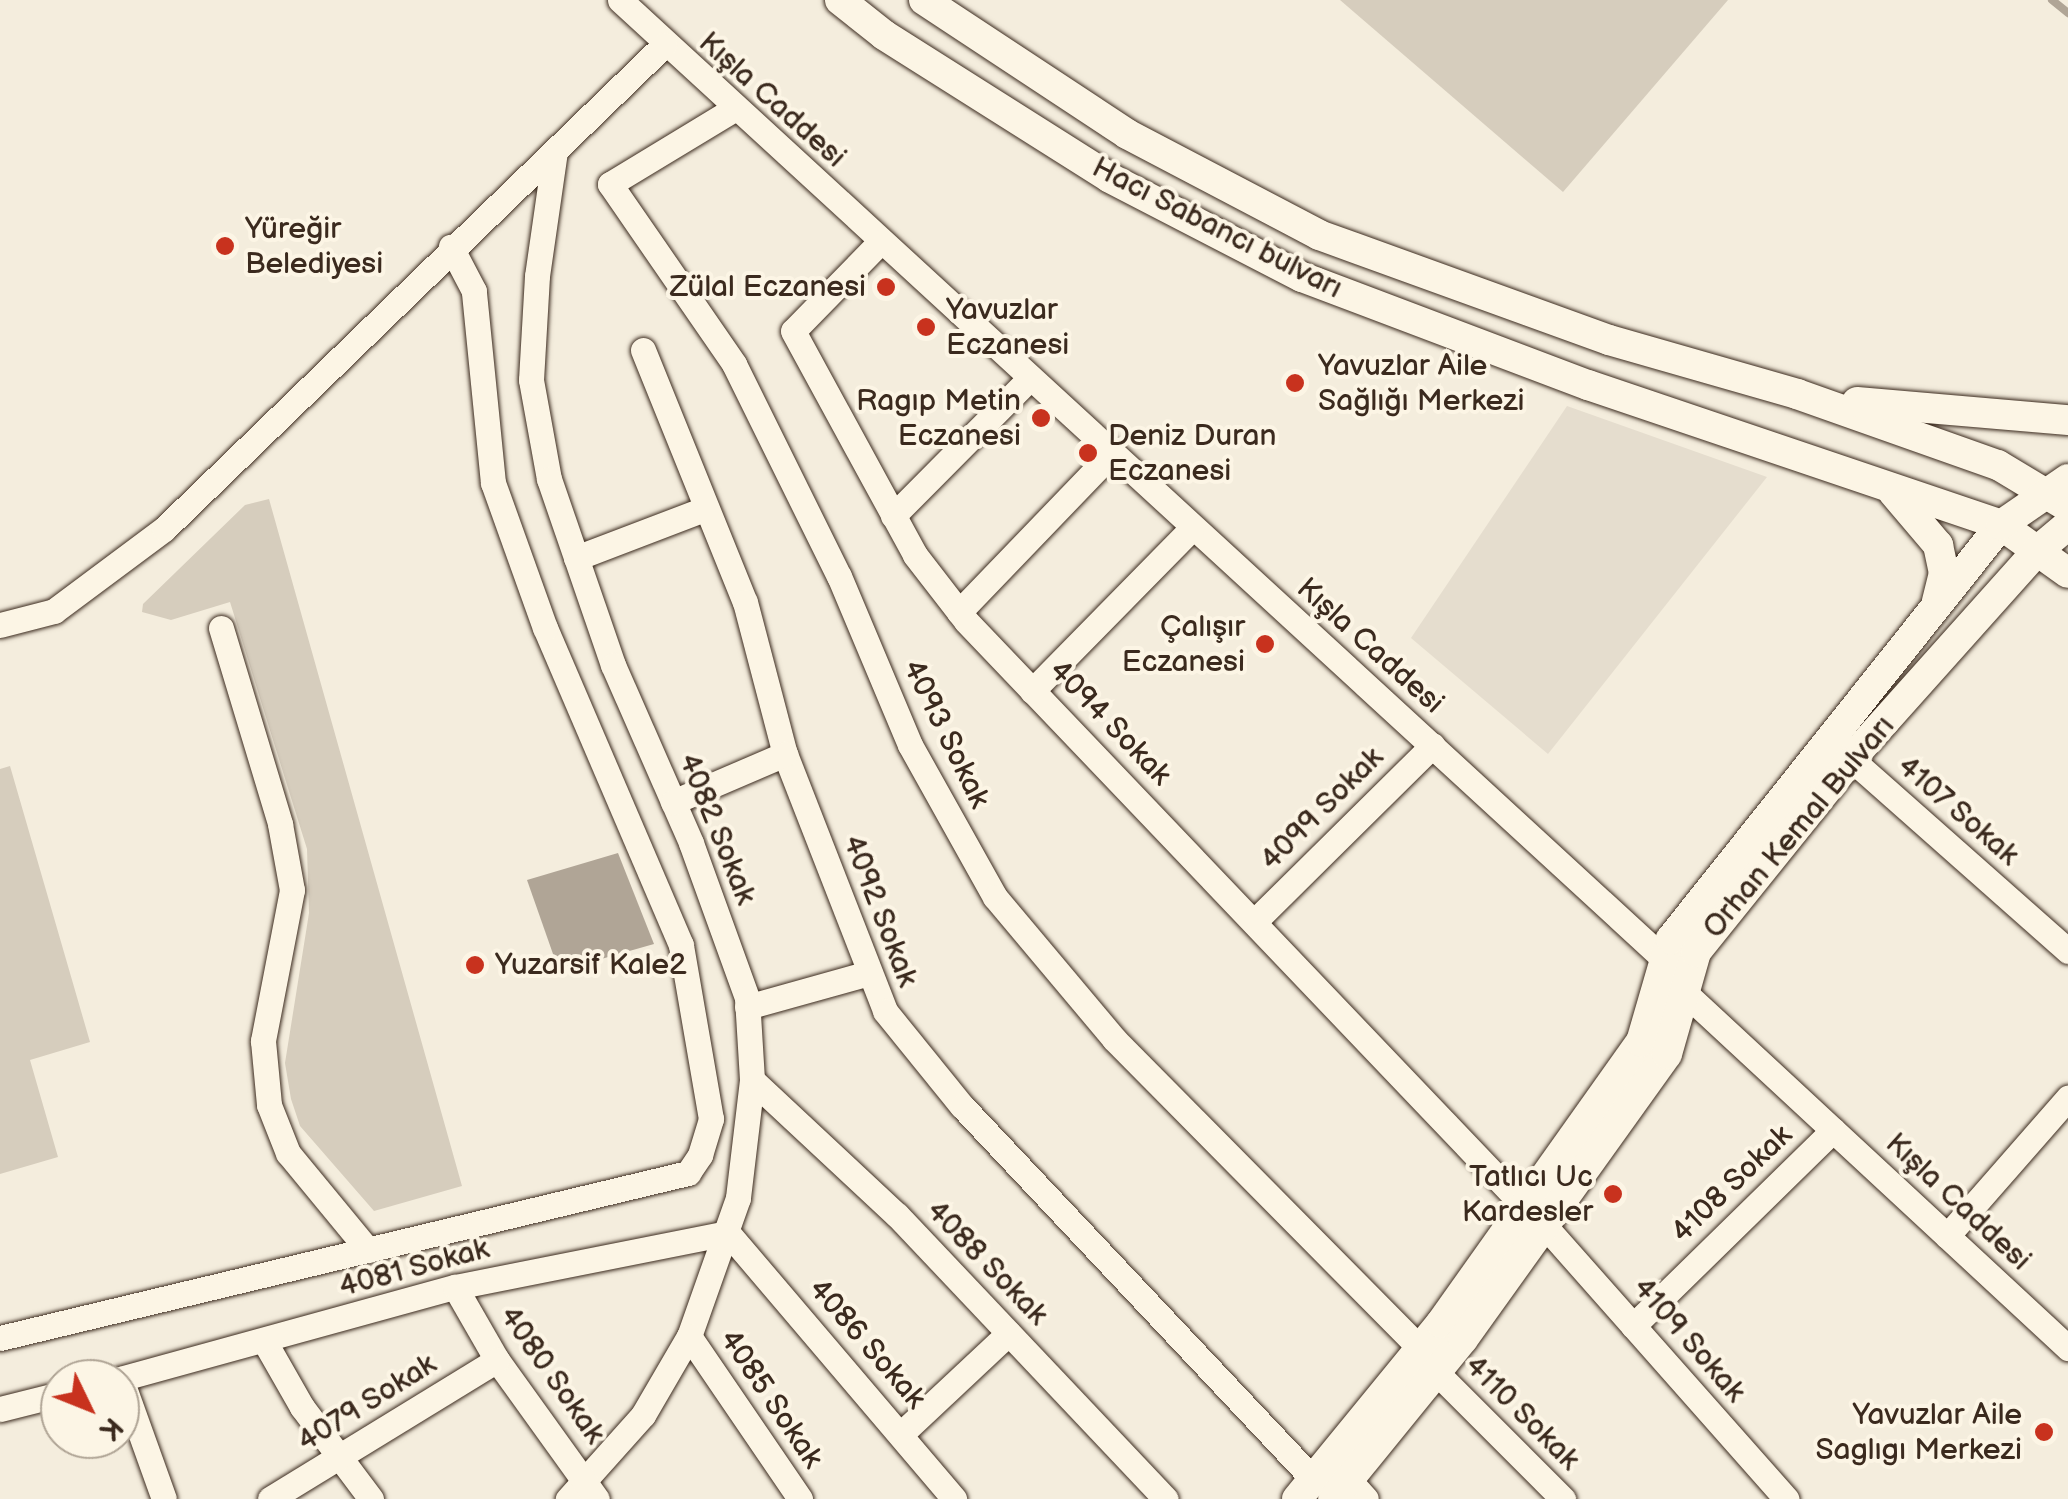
<!DOCTYPE html>
<meta charset="utf-8">
<style>
body{margin:0}
#map{position:relative;width:2068px;height:1499px;overflow:hidden;background:#f4eddd;font-family:"Balsamiq Sans",sans-serif}
div>[style]{position:absolute}
[style*='--x']{left:calc(var(--x)*1px);top:calc(var(--y)*1px);width:calc(var(--w)*1px);rotate:calc(var(--a)*1deg)}
.built>*{inset:0;background:#e5ddce}
.green>*{inset:0;background:#d6cdbd}
.water>*{inset:0;background:#b0a596}
.stream>*{height:8px;margin:-4px;padding:0 4px;transform-origin:4px;border-radius:4px;background:#b0a596}
.roads{filter:drop-shadow(0 0 2px #3b2a1e) drop-shadow(0 0 2px #3b2a1e)}
.minor>*{height:25px;margin:-12.5px;padding:0 12.5px;transform-origin:12.5px;border-radius:12.5px;background:#fcf5e5}
.major>*{height:30px;margin:-15px;padding:0 15px;transform-origin:15px;border-radius:15px;background:#fcf5e5}
.dots>*{width:28px;height:28px;translate:-50% -50%;box-sizing:border-box;border:5px solid #fcf5e5;border-radius:50%}
span{translate:-50% -50%;white-space:nowrap;text-align:center;line-height:1.15;-webkit-text-stroke:8px #fcf5e5;paint-order:stroke}
.street-label{font-size:30px;color:#3b2a1e}
.poi-label{font-size:30px;color:#3b2a1e}
.left{translate:0 -50%;text-align:left}
.right{translate:-100% -50%;text-align:right}
.north{position:absolute;left:40px;top:1359px;width:100px;height:100px;box-sizing:border-box;background:#fcf5e5;border:2px solid #afa495;border-radius:50%;rotate:133deg;font-size:28px;font-weight:700;line-height:40px;text-align:center;color:#3b2a1e}
.north::after{content:'';display:block;margin:auto;width:35px;height:45px;background:#c8321e;clip-path:polygon(50% 0,100% 100%,50% 72%,0 100%)}
</style>
<div id="map">
<div class="built">
<div style="clip-path:polygon(1567px 406px,1767px 477px,1548px 754px,1411px 638px)"></div>
</div>
<div class="green">
<div style="clip-path:polygon(1340px 0,1728px 0,1563px 192px)"></div>
<div style="clip-path:polygon(269px 499px,462px 1186px,374px 1211px,300px 1126px,291px 1099px,285px 1063px,309px 913px,307px 849px,230px 602px,171px 620px,142px 612px,143px 604px,245px 505px)"></div>
<div style="clip-path:polygon(10px 766px,90px 1042px,30px 1060px,58px 1157px,0 1174px,0 769px)"></div>
</div>
<div class="water">
<div style="clip-path:polygon(618px 853px,654px 944px,559px 971px,527px 880px)"></div>
</div>
<div class="stream">
<div style="--x:2052;--y:0;--w:21;--a:39"></div>
</div>
<div class="roads">
<div class="minor">
<div style="--x:620;--y:0;--w:1419;--a:42.57"></div>
<div style="--x:1665;--y:960;--w:37;--a:59"></div>
<div style="--x:1684;--y:992;--w:524;--a:42.83"></div>
<div style="--x:734;--y:109;--w:145;--a:148.8"></div>
<div style="--x:610;--y:184;--w:219;--a:55.4"></div>
<div style="--x:734;--y:364;--w:237;--a:63.7"></div>
<div style="--x:839;--y:576;--w:183;--a:67.2"></div>
<div style="--x:910;--y:745;--w:174;--a:60.8"></div>
<div style="--x:995;--y:897;--w:185;--a:50"></div>
<div style="--x:1114;--y:1039;--w:435;--a:45.3"></div>
<div style="--x:555;--y:151;--w:126;--a:98.2"></div>
<div style="--x:537;--y:276;--w:104;--a:93.3"></div>
<div style="--x:531;--y:380;--w:101;--a:79.7"></div>
<div style="--x:549;--y:479;--w:197;--a:71"></div>
<div style="--x:613;--y:665;--w:194;--a:66.3"></div>
<div style="--x:691;--y:843;--w:165;--a:70.1"></div>
<div style="--x:747;--y:998;--w:82;--a:86.5"></div>
<div style="--x:752;--y:1080;--w:119;--a:96.8"></div>
<div style="--x:738;--y:1198;--w:146;--a:109.5"></div>
<div style="--x:689;--y:1336;--w:91;--a:120.2"></div>
<div style="--x:643;--y:1415;--w:113;--a:131.8"></div>
<div style="--x:880;--y:242;--w:124;--a:134.3"></div>
<div style="--x:793;--y:331;--w:255;--a:61.4"></div>
<div style="--x:915;--y:555;--w:83;--a:52.3"></div>
<div style="--x:966;--y:621;--w:808;--a:46.35"></div>
<div style="--x:643;--y:350;--w:272;--a:68"></div>
<div style="--x:745;--y:602;--w:157;--a:75.3"></div>
<div style="--x:785;--y:754;--w:276;--a:68.7"></div>
<div style="--x:885;--y:1011;--w:122;--a:51"></div>
<div style="--x:962;--y:1106;--w:512;--a:46.74"></div>
<div style="--x:893;--y:516;--w:193;--a:-45.2"></div>
<div style="--x:576;--y:558;--w:135;--a:-20.9"></div>
<div style="--x:959;--y:612;--w:219;--a:-46.1"></div>
<div style="--x:0;--y:625;--w:56;--a:-14.5"></div>
<div style="--x:54;--y:611;--w:137;--a:-36.7"></div>
<div style="--x:164;--y:529;--w:696;--a:-44.07"></div>
<div style="--x:221;--y:628;--w:205;--a:73.2"></div>
<div style="--x:280;--y:824;--w:67;--a:79.7"></div>
<div style="--x:292;--y:890;--w:154;--a:100.9"></div>
<div style="--x:263;--y:1041;--w:64;--a:84.6"></div>
<div style="--x:269;--y:1105;--w:52;--a:68.4"></div>
<div style="--x:288;--y:1153;--w:126;--a:50.5"></div>
<div style="--x:1032;--y:691;--w:227;--a:-45.5"></div>
<div style="--x:1851;--y:759;--w:290;--a:41.5"></div>
<div style="--x:673;--y:802;--w:122;--a:-23.2"></div>
<div style="--x:1257;--y:919;--w:247;--a:-44.7"></div>
<div style="--x:747;--y:1007;--w:127;--a:-15.6"></div>
<div style="--x:752;--y:1080;--w:198;--a:43"></div>
<div style="--x:897;--y:1215;--w:391;--a:46.6"></div>
<div style="--x:1544;--y:1225;--w:366;--a:48.5"></div>
<div style="--x:1947;--y:1236;--w:184;--a:-48.8"></div>
<div style="--x:455;--y:1287;--w:84;--a:60.1"></div>
<div style="--x:497;--y:1360;--w:171;--a:54.3"></div>
<div style="--x:1633;--y:1326;--w:280;--a:-44.4"></div>
<div style="--x:689;--y:1336;--w:197;--a:55.7"></div>
<div style="--x:0;--y:1338;--w:708;--a:-13.49"></div>
<div style="--x:688;--y:1173;--w:22;--a:-56"></div>
<div style="--x:700;--y:1155;--w:38;--a:-73"></div>
<div style="--x:711;--y:1119;--w:177;--a:-99.8"></div>
<div style="--x:681;--y:945;--w:345;--a:-113.2"></div>
<div style="--x:545;--y:628;--w:154;--a:-109.7"></div>
<div style="--x:493;--y:483;--w:193;--a:-95.7"></div>
<div style="--x:474;--y:291;--w:50;--a:-117.6"></div>
<div style="--x:266;--y:1344;--w:73;--a:60.3"></div>
<div style="--x:302;--y:1407;--w:115;--a:53.1"></div>
<div style="--x:1436;--y:1372;--w:180;--a:45"></div>
<div style="--x:120;--y:1379;--w:347;--a:-15.4"></div>
<div style="--x:455;--y:1287;--w:278;--a:-11.2"></div>
<div style="--x:728;--y:1233;--w:349;--a:49.6"></div>
<div style="--x:121;--y:1379;--w:127;--a:70.3"></div>
<div style="--x:0;--y:1409;--w:62;--a:-14"></div>
<div style="--x:902;--y:1433;--w:146;--a:-43.1"></div>
<div style="--x:1349;--y:1480;--w:25;--a:48"></div>
<div style="--x:270;--y:1499;--w:266;--a:-31.5"></div>
</div>
<div class="major">
<div style="--x:840;--y:0;--w:56;--a:38.5"></div>
<div style="--x:884;--y:35;--w:267;--a:32.3"></div>
<div style="--x:1110;--y:178;--w:216;--a:27.3"></div>
<div style="--x:1302;--y:277;--w:306;--a:20.7"></div>
<div style="--x:1588;--y:385;--w:436;--a:18.7"></div>
<div style="--x:2001;--y:525;--w:82;--a:35.6"></div>
<div style="--x:924;--y:0;--w:243;--a:33.4"></div>
<div style="--x:1127;--y:134;--w:217;--a:27.7"></div>
<div style="--x:1319;--y:235;--w:308;--a:19.9"></div>
<div style="--x:1609;--y:340;--w:196;--a:16"></div>
<div style="--x:1797;--y:394;--w:213;--a:19.5"></div>
<div style="--x:1998;--y:465;--w:82;--a:31"></div>
<div style="--x:1857;--y:402;--w:212;--a:4.9"></div>
<div style="--x:1893;--y:492;--w:70;--a:49.7"></div>
<div style="--x:1938;--y:545;--w:29;--a:78"></div>
<div style="--x:1944;--y:573;--w:30;--a:104"></div>
<div style="--x:1297;--y:1499;--w:227;--a:-50.7"></div>
<div style="--x:1441;--y:1323;--w:345;--a:-54.6"></div>
<div style="--x:1641;--y:1042;--w:107;--a:-73.8"></div>
<div style="--x:1671;--y:939;--w:529;--a:-51.44"></div>
<div style="--x:2001;--y:525;--w:81;--a:-34.5"></div>
<div style="--x:1333;--y:1499;--w:206;--a:-50.9"></div>
<div style="--x:1463;--y:1339;--w:350;--a:-54.4"></div>
<div style="--x:1667;--y:1054;--w:106;--a:-74.1"></div>
<div style="--x:1696;--y:952;--w:248;--a:-51.2"></div>
<div style="--x:1851;--y:759;--w:279;--a:-48.2"></div>
<div style="--x:2037;--y:551;--w:40;--a:-40"></div>
</div>
</div>
<div class="dots">
<div style="left:225px;top:246px;background:#c8321e"></div>
<div style="left:886px;top:287px;background:#c8321e"></div>
<div style="left:926px;top:327px;background:#c8321e"></div>
<div style="left:1295px;top:383px;background:#c8321e"></div>
<div style="left:1041px;top:418px;background:#c8321e"></div>
<div style="left:1088px;top:453px;background:#c8321e"></div>
<div style="left:1265px;top:644px;background:#c8321e"></div>
<div style="left:475px;top:965px;background:#c8321e"></div>
<div style="left:1613px;top:1194px;background:#c8321e"></div>
<div style="left:2044px;top:1432px;background:#c8321e"></div>
</div>
<div class="street-label">
<span style="left:772px;top:100px;rotate:42deg">Kışla Caddesi</span>
<span style="left:1217px;top:228px;rotate:27deg">Hacı Sabancı bulvarı</span>
<span style="left:1370px;top:646px;rotate:42deg">Kışla Caddesi</span>
<span style="left:1110px;top:723px;rotate:46deg">4094 Sokak</span>
<span style="left:946px;top:734px;rotate:64deg">4093 Sokak</span>
<span style="left:1322px;top:809px;rotate:-45deg">4099 Sokak</span>
<span style="left:1958px;top:811px;rotate:41deg">4107 Sokak</span>
<span style="left:1799px;top:827px;rotate:-50deg">Orhan Kemal Bulvarı</span>
<span style="left:717px;top:829px;rotate:68deg">4082 Sokak</span>
<span style="left:880px;top:911px;rotate:69deg">4092 Sokak</span>
<span style="left:1732px;top:1184px;rotate:-44deg">4108 Sokak</span>
<span style="left:1958px;top:1202px;rotate:43deg">Kışla Caddesi</span>
<span style="left:987px;top:1263px;rotate:46deg">4088 Sokak</span>
<span style="left:414px;top:1268px;rotate:-15deg">4081 Sokak</span>
<span style="left:1689px;top:1340px;rotate:49deg">4109 Sokak</span>
<span style="left:867px;top:1344px;rotate:49deg">4086 Sokak</span>
<span style="left:552px;top:1375px;rotate:55deg">4080 Sokak</span>
<span style="left:771px;top:1399px;rotate:56deg">4085 Sokak</span>
<span style="left:367px;top:1403px;rotate:-32deg">4079 Sokak</span>
<span style="left:1522px;top:1413px;rotate:45deg">4110 Sokak</span>
</div>
<div class="poi-label">
<span class="left" style="left:245px;top:246px">Yüreğir<br>Belediyesi</span>
<span class="right" style="left:866px;top:287px">Zülal Eczanesi</span>
<span class="left" style="left:946px;top:327px">Yavuzlar<br>Eczanesi</span>
<span class="left" style="left:1318px;top:383px">Yavuzlar Aile<br>Sağlığı Merkezi</span>
<span class="right" style="left:1021px;top:418px">Ragıp Metin<br>Eczanesi</span>
<span class="left" style="left:1108px;top:453px">Deniz Duran<br>Eczanesi</span>
<span class="right" style="left:1245px;top:644px">Çalışır<br>Eczanesi</span>
<span class="left" style="left:495px;top:965px">Yuzarsif Kale2</span>
<span class="right" style="left:1593px;top:1194px">Tatlıcı Uc<br>Kardesler</span>
<span class="right" style="left:2022px;top:1432px">Yavuzlar Aile<br>Saglıgı Merkezi</span>
</div>
<div class="north">K</div>
</div>
